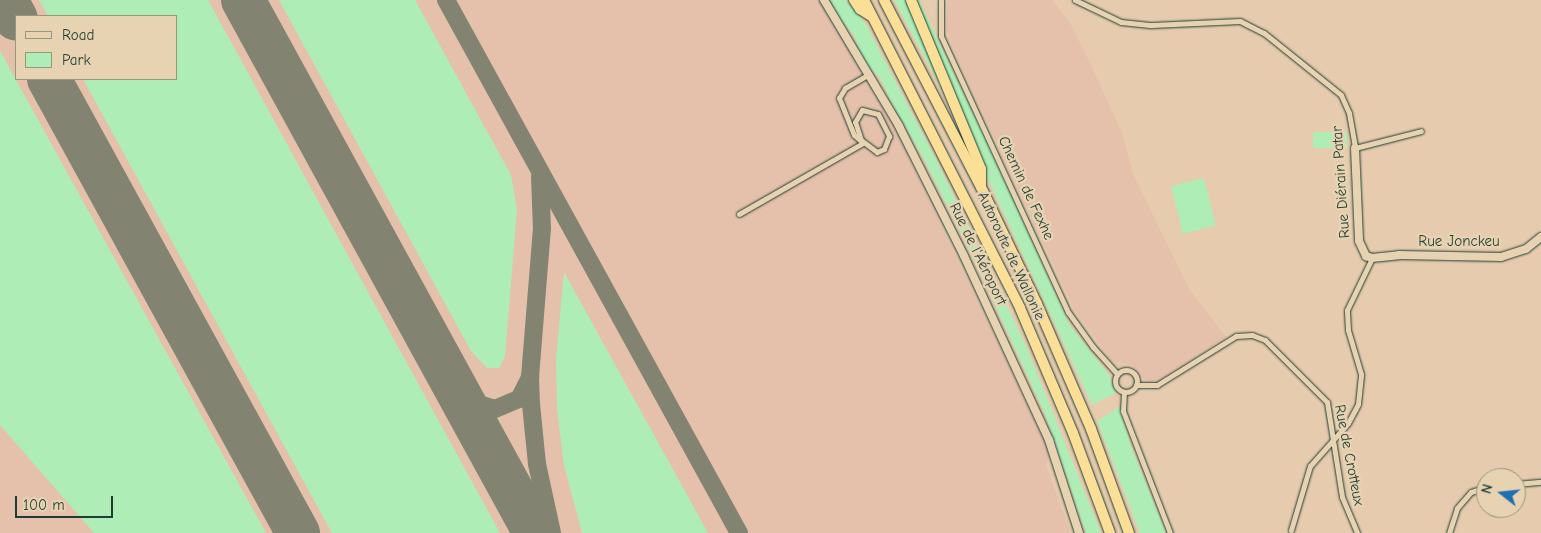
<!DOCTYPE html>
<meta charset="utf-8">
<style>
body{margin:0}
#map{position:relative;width:1541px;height:533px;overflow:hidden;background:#e6cbae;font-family:"Comic Neue",sans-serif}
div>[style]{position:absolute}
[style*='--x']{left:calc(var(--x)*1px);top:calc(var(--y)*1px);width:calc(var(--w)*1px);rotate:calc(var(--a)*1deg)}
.built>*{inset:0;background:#e5c1ab}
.green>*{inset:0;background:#aeeeb6;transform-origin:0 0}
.taxiway>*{height:18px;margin:-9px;padding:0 9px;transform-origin:9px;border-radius:9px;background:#828471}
.runway>*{height:44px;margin:-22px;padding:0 22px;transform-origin:22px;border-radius:22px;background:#828471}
.roads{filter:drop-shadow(0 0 1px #1f3d34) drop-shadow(0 0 1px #1f3d34)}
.street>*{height:5px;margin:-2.5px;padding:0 2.5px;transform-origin:2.5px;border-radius:2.5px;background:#e7d3b1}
.street>.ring{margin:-2.5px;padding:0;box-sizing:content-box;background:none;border:5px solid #e7d3b1;border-radius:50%}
.secondary>*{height:8px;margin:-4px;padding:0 4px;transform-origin:4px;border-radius:4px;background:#e7d3b1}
.highway>*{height:10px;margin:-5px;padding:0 5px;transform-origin:5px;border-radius:5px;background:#fbdf96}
span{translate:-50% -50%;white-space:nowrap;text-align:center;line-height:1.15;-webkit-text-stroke:5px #e7d3b1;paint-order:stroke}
.street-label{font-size:15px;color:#1f3d34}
.legend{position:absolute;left:15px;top:15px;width:162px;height:65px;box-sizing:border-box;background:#e7d3b1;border:1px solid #97977f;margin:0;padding:6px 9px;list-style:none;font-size:15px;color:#1f3d34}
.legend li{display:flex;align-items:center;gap:10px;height:25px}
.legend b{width:25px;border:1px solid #97977f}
.north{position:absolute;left:1476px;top:468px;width:50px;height:50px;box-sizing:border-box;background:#e7d3b1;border:1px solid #97977f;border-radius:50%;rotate:286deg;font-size:14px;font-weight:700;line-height:20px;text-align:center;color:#1f3d34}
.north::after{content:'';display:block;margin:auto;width:18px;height:22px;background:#1f6fb2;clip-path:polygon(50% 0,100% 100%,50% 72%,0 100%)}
.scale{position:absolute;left:15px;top:496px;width:98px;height:22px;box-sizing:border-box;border:2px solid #1f3d34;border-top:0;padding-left:6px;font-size:15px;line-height:18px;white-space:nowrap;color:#1f3d34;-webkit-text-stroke:4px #e7d3b1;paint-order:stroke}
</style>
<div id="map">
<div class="built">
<div style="clip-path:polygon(evenodd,0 0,819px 0,887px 113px,1044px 440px,1050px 452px,1046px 465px,1071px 533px,0 533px,0 0,16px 16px,176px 16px,176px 79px,16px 79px,16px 16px)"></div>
<div style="clip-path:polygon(948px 0,1052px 0,1070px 23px,1091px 65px,1122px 133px,1134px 176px,1189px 289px,1226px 337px,1157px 383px,1146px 381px,1132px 365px,1112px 361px,1075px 311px,957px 57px,946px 29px)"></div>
</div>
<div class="green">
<div style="clip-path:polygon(39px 0,208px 0,500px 533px,332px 533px,83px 79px,176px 79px,176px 16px,48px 16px)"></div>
<div style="clip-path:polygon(279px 0,415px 0,511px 175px,517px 209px,505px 356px,499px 368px,487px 368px,471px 351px)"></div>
<div style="clip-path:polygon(830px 0,845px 0,864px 21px,939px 165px,1027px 348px,1101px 533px,1086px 533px,1045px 414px,978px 268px,924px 159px,892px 104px,896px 104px,892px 103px,880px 78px,861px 59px,854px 35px,841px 21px)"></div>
<div style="clip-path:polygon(894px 0,908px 0,950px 105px,900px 11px)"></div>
<div style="clip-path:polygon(915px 0,919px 0,992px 153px,1069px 324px,1109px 375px,1116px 393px,1092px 405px,982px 166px)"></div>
<div style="clip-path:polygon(0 51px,266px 533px,94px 533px,0 425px)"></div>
<div style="left:1313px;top:132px;width:34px;height:16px"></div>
<div style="left:1204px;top:178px;width:49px;height:34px;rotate:76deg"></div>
<div style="clip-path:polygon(564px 272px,708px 533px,582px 533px,564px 465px,557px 408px,556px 360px)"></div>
<div style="clip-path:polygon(1119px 407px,1131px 446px,1166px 533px,1140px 533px,1097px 421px)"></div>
</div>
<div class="taxiway">
<div style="--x:446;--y:0;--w:608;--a:61.2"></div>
<div style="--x:540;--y:177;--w:51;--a:87.8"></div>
<div style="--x:542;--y:228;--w:149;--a:94.6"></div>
<div style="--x:530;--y:377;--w:27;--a:88"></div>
<div style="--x:531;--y:404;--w:60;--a:84.3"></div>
<div style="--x:537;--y:464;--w:71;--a:77.7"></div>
<div style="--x:453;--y:381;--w:26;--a:51"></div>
<div style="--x:469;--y:401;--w:27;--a:17"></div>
<div style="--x:495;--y:409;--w:26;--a:-23"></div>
<div style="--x:519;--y:399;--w:25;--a:-63"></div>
</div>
<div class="runway">
<div style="--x:6;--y:0;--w:21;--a:62"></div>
<div style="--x:243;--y:0;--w:608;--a:61.28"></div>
<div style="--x:49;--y:79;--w:518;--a:61.26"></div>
</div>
<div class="roads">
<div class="street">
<div style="--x:941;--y:0;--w:36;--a:90"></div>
<div style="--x:941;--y:36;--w:304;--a:65.3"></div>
<div style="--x:1068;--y:312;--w:43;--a:54.5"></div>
<div style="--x:1093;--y:347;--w:36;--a:48"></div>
<div style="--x:1075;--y:0;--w:51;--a:25.6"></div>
<div style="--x:1121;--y:22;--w:31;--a:6"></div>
<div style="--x:1152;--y:25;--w:88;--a:-2.6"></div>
<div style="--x:1240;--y:21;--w:27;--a:27"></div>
<div style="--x:1264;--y:33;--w:99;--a:38.8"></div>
<div style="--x:1341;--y:95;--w:20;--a:66"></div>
<div style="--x:1349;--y:113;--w:36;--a:80"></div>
<div style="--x:1355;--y:148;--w:68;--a:-14.4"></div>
<div style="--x:862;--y:110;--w:16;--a:14"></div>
<div style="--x:878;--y:114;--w:25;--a:63"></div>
<div style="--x:889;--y:136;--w:14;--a:111"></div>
<div style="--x:884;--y:149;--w:8;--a:157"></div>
<div style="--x:877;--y:152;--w:20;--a:-143"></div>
<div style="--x:861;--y:140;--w:19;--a:-108"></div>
<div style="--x:855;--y:122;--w:14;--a:-60"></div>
<div style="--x:739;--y:214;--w:143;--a:-29.8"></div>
<div style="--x:863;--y:143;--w:12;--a:-138"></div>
<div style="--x:854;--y:135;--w:40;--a:-112"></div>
<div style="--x:839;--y:98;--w:12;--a:-59"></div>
<div style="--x:845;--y:88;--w:28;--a:-30"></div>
<div class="ring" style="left:1115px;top:370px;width:17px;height:17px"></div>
<div style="--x:1136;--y:385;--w:21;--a:0"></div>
<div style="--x:1157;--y:385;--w:93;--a:-31.8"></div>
<div style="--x:1236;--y:336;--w:16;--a:-4"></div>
<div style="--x:1252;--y:335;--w:14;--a:21"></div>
<div style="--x:1265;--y:340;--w:88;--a:45"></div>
<div style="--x:1327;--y:402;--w:96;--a:81"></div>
<div style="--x:1342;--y:497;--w:39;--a:67"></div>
<div style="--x:1124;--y:392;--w:19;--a:93"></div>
<div style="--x:1123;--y:411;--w:131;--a:68.9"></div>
<div style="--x:1516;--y:484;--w:25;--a:-5"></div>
<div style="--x:1291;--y:530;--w:67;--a:-73.5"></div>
<div style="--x:1310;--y:466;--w:57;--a:-48.5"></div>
<div style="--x:1348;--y:423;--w:21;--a:-62"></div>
<div style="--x:1358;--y:404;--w:30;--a:-84"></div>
<div style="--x:1361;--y:374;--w:46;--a:-106.5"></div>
<div style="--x:1348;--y:330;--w:20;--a:-93"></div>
<div style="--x:1347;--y:310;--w:58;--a:-64.3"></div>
<div style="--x:1449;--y:533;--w:26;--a:-72"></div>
<div style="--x:1457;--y:508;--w:21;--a:-49"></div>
<div style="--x:1471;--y:492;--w:16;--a:-18"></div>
</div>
<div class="secondary">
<div style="--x:824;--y:0;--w:147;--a:59.2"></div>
<div style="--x:899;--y:126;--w:145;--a:63.4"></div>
<div style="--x:964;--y:256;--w:203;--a:65.2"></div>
<div style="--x:1049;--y:440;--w:98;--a:72.1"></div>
<div style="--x:1355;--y:148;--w:93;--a:87.5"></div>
<div style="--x:1359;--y:241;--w:17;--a:65"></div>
<div style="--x:1366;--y:256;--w:6;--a:18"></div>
<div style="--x:1372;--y:258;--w:27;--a:-6"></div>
<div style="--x:1399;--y:255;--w:102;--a:1.1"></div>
<div style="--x:1501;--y:257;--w:26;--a:-18"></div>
<div style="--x:1526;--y:249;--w:19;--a:-39"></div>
</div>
<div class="highway">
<div style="--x:854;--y:0;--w:11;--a:56"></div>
<div style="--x:860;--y:9;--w:13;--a:32"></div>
<div style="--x:864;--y:0;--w:345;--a:63.1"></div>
<div style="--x:1020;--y:308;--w:136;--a:67"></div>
<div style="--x:1073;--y:433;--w:107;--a:69.7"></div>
<div style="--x:884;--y:0;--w:211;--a:62.6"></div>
<div style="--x:981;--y:187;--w:130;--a:64.4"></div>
<div style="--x:1037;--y:304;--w:136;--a:66.6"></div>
<div style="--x:1091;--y:429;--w:111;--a:69.9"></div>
<div style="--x:911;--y:0;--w:183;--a:67.5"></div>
<div style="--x:981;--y:169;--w:15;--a:90"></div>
</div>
</div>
<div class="street-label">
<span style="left:1341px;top:182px;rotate:-94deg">Rue Diérain Patar</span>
<span style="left:1026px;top:188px;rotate:65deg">Chemin de Fexhe</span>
<span style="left:1459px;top:242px">Rue Jonckeu</span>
<span style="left:978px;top:254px;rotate:64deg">Rue de l'Aéroport</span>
<span style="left:1011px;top:256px;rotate:65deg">Autoroute de Wallonie</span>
<span style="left:1349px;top:455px;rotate:79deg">Rue de Crotteux</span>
</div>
<ul class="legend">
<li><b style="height:6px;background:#e7d3b1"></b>Road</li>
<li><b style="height:14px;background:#aeeeb6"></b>Park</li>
</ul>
<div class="north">N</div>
<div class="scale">100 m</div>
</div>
